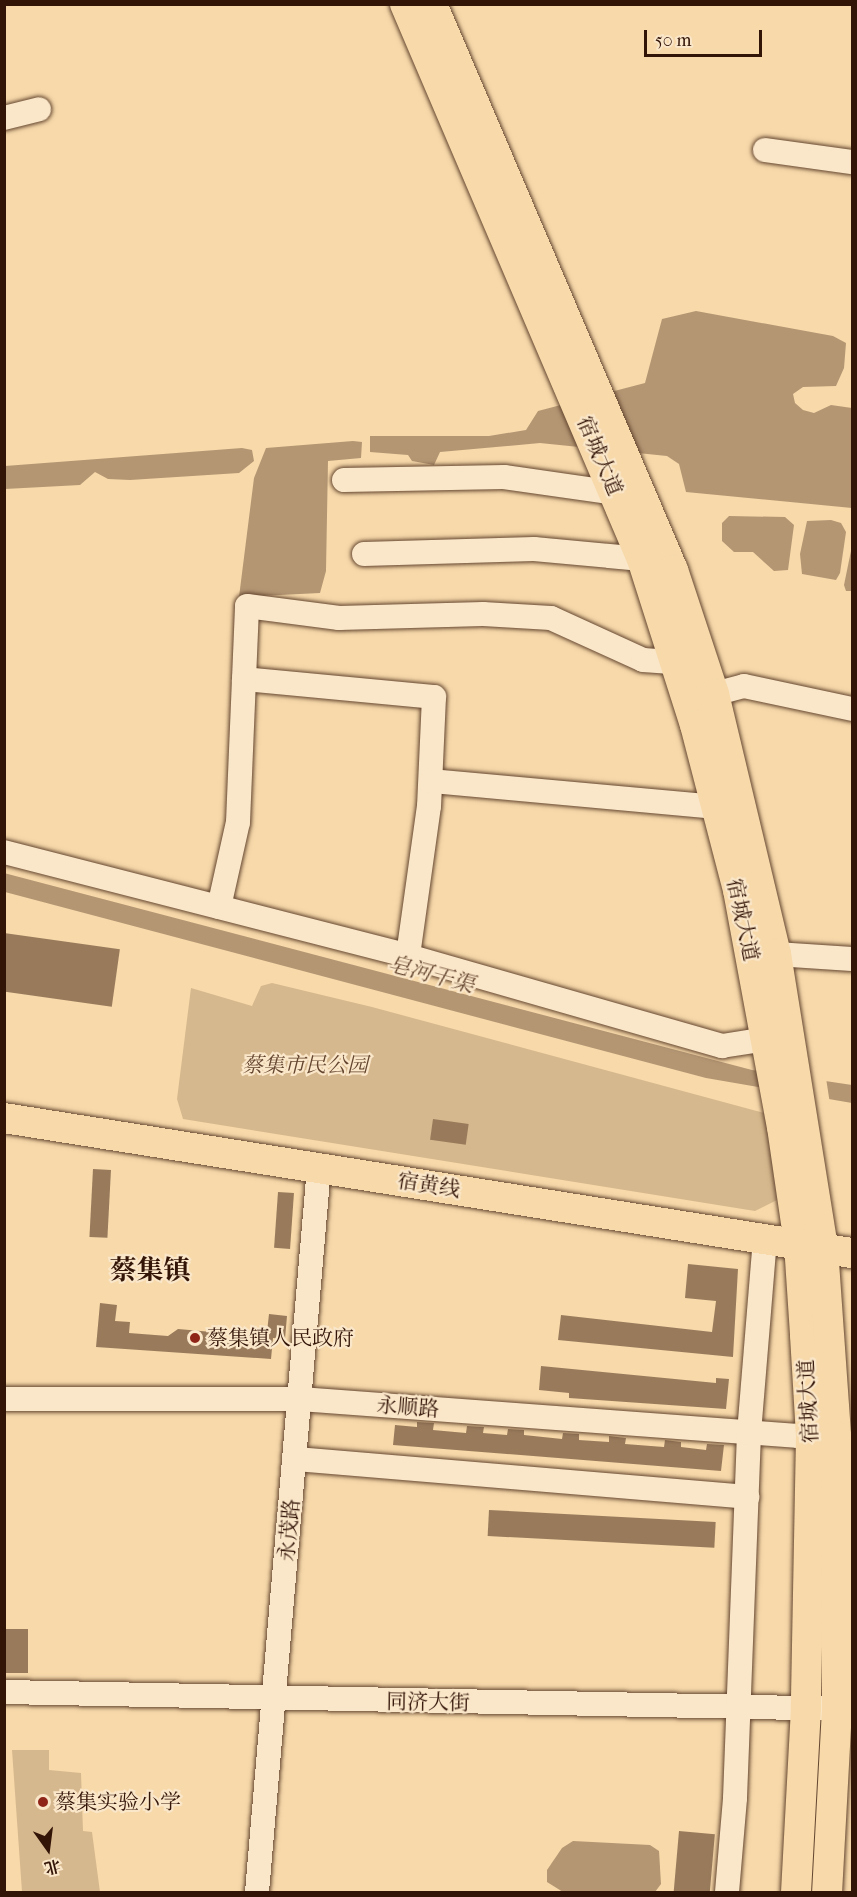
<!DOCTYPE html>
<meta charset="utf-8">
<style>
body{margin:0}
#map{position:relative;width:857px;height:1897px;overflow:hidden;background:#f7d9aa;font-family:"IM FELL French Canon","Noto Serif SC",serif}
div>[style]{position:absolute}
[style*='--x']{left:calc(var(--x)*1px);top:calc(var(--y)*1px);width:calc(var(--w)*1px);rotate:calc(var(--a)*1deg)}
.green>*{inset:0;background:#d6b88e}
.water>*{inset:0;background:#b49673}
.pier>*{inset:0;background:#f7d9aa}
.building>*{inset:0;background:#997b5c;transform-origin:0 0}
.roads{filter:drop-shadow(0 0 2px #644630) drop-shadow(0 0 2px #644630)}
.minor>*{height:24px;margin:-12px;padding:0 12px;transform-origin:12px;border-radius:12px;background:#fae6c8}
.major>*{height:30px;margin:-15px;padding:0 15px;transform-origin:15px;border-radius:15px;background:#f7d9aa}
.dots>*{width:16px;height:16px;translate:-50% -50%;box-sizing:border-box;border:3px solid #fae6c8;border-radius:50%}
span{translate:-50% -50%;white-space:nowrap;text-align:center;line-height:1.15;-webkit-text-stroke:4.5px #fae6c8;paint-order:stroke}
.street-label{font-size:21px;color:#331508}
.park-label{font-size:21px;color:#644630;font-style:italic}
.poi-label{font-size:21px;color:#331508}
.left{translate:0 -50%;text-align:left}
.water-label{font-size:22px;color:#674933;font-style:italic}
.district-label{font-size:27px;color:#331508;font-weight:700}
.frame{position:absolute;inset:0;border:6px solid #331508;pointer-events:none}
.north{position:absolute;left:18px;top:1819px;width:60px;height:60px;-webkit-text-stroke:4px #fae6c8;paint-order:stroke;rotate:166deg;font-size:16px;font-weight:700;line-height:24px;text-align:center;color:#331508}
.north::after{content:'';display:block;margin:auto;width:21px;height:27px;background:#331508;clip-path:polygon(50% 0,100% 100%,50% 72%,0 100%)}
.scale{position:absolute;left:644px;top:30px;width:118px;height:27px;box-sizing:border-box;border:3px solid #331508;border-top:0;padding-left:8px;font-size:18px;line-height:21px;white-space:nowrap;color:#331508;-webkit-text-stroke:4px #fae6c8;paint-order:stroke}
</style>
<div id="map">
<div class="green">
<div style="clip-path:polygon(272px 983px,372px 1007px,768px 1114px,777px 1200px,755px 1211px,183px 1119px,177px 1099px,191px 988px,252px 1006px,261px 986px)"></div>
<div style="clip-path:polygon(12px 1750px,49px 1750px,49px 1770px,81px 1773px,83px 1831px,92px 1832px,100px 1892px,22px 1892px)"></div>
</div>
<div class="water">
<div style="clip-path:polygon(696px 311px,833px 336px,846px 343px,844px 368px,836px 386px,803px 387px,793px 394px,795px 403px,803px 410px,814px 413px,831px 405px,852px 408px,852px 508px,686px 492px,679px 464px,667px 456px,540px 443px,440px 452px,434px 465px,412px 461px,408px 455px,370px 452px,370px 436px,489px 436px,526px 430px,538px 411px,645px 383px,662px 319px)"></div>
<div style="clip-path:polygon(353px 441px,362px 442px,361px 458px,328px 461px,326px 571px,320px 593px,239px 597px,254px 478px,266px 448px)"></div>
<div style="clip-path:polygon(242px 448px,252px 450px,254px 461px,239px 473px,130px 480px,108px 479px,95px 472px,80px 485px,5px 489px,5px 466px)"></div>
<div style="clip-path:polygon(729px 516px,785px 517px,794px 525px,788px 570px,774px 571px,753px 552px,734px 552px,722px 541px,722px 523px)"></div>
<div style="clip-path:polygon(831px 520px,841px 523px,846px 532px,840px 573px,836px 580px,802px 574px,800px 554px,807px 521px)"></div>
<div style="clip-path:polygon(852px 546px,852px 591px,846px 591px,844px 585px)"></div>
<div style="clip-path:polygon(4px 873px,752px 1070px,852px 1085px,852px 1103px,706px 1078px,5px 892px)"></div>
<div style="clip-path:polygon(573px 1841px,650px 1845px,659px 1851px,661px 1884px,655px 1892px,563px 1892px,547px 1882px,547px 1870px,562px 1848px)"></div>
</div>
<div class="pier">
<div style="clip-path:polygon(764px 1069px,826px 1078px,830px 1104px,768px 1093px)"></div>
</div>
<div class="building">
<div style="left:4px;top:933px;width:117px;height:58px;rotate:8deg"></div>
<div style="left:433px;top:1119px;width:36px;height:21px;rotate:8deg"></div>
<div style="left:93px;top:1169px;width:18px;height:68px;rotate:3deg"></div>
<div style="left:278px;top:1192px;width:16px;height:56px;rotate:4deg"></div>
<div style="clip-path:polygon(688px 1264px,738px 1269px,733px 1357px,558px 1340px,561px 1315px,712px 1332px,716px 1301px,685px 1298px)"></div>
<div style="clip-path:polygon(100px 1303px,117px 1305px,115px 1321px,130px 1322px,129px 1333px,168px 1336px,178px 1329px,212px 1332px,221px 1340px,253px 1342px,254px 1331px,267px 1332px,269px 1314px,287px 1316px,285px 1339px,273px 1338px,271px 1359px,96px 1347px)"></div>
<div style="clip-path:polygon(541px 1366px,716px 1383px,716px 1378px,729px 1379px,726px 1409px,569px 1398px,569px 1393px,539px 1390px)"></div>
<div style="clip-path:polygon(417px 1422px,434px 1423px,433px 1430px,466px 1433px,467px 1426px,484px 1427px,483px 1433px,507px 1435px,508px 1429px,524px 1430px,524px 1435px,562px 1439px,563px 1433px,579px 1434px,579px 1440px,609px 1442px,609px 1436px,626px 1438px,625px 1444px,664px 1447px,665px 1440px,681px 1442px,681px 1447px,706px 1450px,707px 1444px,724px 1445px,721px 1471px,393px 1445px,395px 1425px,417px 1427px)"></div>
<div style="left:489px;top:1510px;width:227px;height:26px;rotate:3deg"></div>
<div style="left:28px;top:1629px;width:44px;height:24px;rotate:90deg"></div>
<div style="left:679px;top:1831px;width:36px;height:62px;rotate:5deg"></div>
</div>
<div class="roads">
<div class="minor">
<div style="--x:4;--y:118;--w:36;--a:-14"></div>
<div style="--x:765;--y:150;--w:88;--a:7.9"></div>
<div style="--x:344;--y:480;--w:160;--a:-1.1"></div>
<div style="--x:504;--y:477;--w:112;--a:8.2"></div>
<div style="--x:364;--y:554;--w:170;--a:-1.7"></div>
<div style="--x:534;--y:549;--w:108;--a:5.3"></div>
<div style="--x:244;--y:679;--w:191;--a:5.4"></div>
<div style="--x:434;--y:697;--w:109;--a:92.6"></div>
<div style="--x:429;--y:806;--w:151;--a:98"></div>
<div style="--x:714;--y:694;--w:31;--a:-15"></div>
<div style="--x:744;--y:686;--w:110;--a:12"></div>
<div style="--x:431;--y:781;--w:286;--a:5.2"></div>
<div style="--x:4;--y:852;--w:417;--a:14.4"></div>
<div style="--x:408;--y:956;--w:327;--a:16"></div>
<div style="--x:722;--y:1046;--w:46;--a:-8.8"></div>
<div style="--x:219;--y:907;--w:87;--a:-77.4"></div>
<div style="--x:238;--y:822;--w:216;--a:-87.6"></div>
<div style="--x:247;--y:606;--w:93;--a:7.4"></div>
<div style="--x:339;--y:618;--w:144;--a:-1.6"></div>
<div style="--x:483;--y:614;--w:68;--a:3.4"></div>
<div style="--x:551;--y:618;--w:101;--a:24.5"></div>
<div style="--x:643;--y:660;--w:32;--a:4"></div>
<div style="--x:776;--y:954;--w:76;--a:3.8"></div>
<div style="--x:4;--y:1399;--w:296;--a:0"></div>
<div style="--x:300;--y:1399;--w:512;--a:4.25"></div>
<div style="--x:296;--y:1459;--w:453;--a:4.8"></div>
<div style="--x:4;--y:1692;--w:848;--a:1.15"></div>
<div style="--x:257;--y:1892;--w:728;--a:-85.11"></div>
<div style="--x:727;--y:1892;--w:94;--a:-85.1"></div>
<div style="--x:735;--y:1798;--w:365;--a:-87.8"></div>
<div style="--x:749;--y:1433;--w:195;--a:-85.3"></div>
</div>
<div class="major">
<div style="--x:405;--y:4;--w:603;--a:66.88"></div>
<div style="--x:642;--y:559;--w:174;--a:72.3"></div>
<div style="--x:695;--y:725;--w:171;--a:75.4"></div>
<div style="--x:738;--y:890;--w:241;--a:79.5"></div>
<div style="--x:782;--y:1127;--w:118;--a:81.7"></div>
<div style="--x:799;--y:1244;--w:91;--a:86.2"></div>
<div style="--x:805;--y:1335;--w:102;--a:86.6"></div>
<div style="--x:811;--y:1437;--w:271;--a:91.1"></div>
<div style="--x:806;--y:1708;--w:184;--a:93.1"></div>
<div style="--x:432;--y:4;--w:615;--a:66.94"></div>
<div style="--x:673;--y:570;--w:131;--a:71.7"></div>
<div style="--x:714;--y:694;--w:267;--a:76.6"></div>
<div style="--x:776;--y:954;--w:298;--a:80.9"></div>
<div style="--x:823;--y:1248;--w:188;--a:86"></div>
<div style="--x:836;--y:1436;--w:273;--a:89.8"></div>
<div style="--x:837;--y:1709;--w:183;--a:93.1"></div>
<div style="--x:4;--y:1118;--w:859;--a:9.05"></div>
</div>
</div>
<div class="dots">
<div style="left:195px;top:1338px;background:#8f2418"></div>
<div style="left:43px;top:1802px;background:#8f2418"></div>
</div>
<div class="street-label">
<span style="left:600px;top:456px;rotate:67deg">宿城大道</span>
<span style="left:743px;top:920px;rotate:78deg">宿城大道</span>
<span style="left:429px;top:1185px;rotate:9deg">宿黄线</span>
<span style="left:808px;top:1401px;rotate:-93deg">宿城大道</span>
<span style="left:408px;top:1407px;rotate:4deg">永顺路</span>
<span style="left:289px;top:1530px;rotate:-85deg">永茂路</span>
<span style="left:428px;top:1702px;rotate:1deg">同济大街</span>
</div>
<div class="park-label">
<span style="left:305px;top:1065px">蔡集市民公园</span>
</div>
<div class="poi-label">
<span class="left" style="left:207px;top:1338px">蔡集镇人民政府</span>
<span class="left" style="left:55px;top:1802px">蔡集实验小学</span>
</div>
<div class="water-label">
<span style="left:431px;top:975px;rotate:15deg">皂河干渠</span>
</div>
<div class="district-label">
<span style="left:150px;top:1271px">蔡集镇</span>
</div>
<div class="frame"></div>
<div class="north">北</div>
<div class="scale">50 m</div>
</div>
